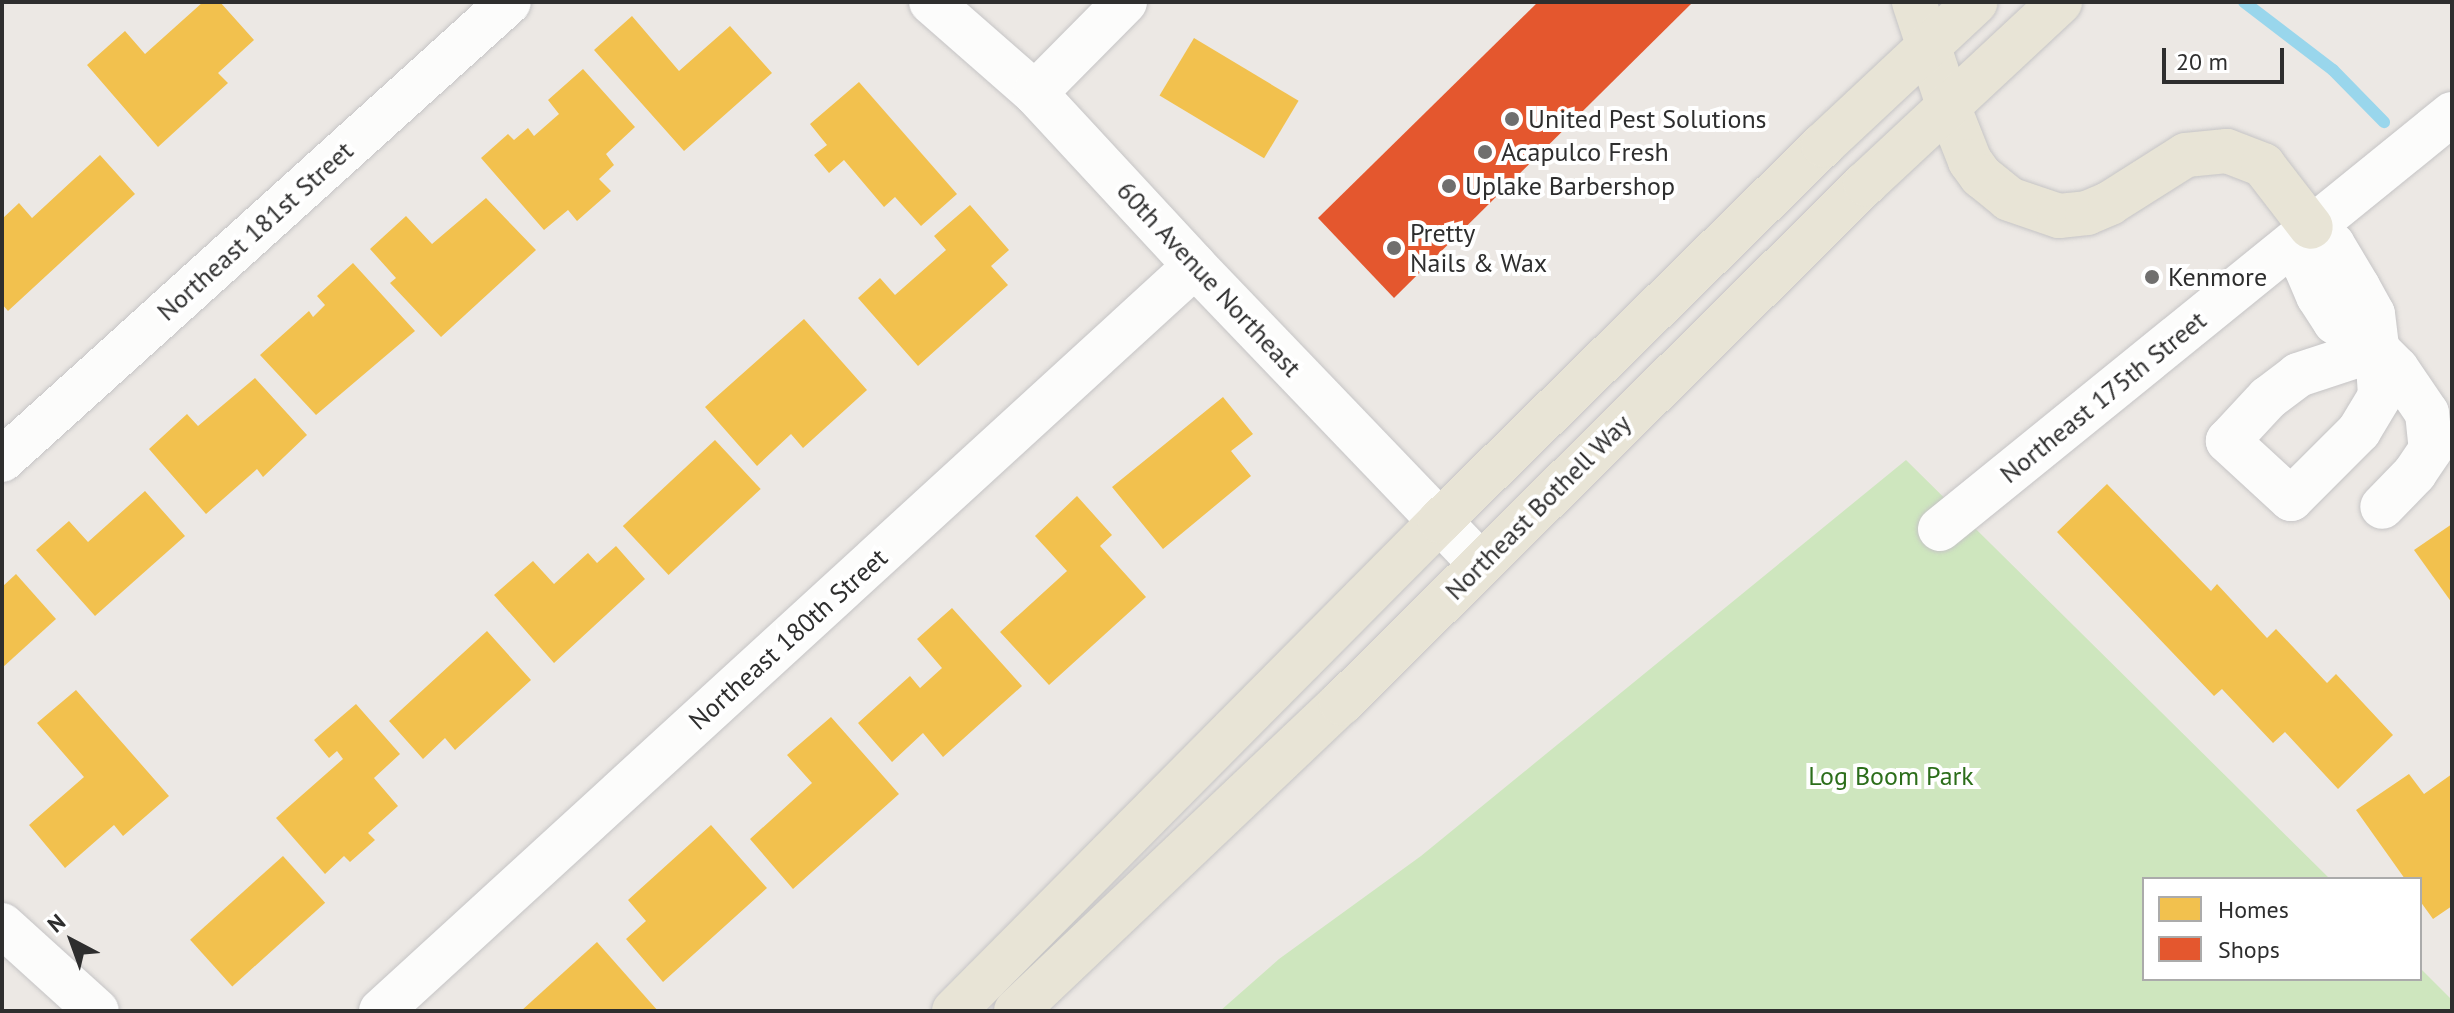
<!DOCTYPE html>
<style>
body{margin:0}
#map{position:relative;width:2454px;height:1013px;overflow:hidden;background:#ece8e4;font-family:"PT Sans",sans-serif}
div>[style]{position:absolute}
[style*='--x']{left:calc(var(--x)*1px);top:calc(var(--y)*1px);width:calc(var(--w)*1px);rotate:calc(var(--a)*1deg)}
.green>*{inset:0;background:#cee6be}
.homes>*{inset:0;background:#f2c14e;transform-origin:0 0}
.shops>*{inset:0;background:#e4572e}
.stream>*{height:12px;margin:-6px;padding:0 6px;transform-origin:6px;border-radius:6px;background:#99d6ec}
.roads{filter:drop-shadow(0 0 2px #c5c4c5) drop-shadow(0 0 2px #c5c4c5)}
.minor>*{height:44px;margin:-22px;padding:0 22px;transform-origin:22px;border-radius:22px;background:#fcfcfb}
.major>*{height:44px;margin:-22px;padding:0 22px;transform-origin:22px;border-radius:22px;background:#e8e4d6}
.dots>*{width:22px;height:22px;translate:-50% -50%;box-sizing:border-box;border:4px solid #fff;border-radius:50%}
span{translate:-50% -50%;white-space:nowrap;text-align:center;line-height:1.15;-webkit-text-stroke:8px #fff;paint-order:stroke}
.poi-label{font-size:26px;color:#2e2e2e}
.left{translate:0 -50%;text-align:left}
.street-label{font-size:26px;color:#2e2e2e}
.park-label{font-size:26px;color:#2c6e1b}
.frame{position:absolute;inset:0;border:4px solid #2e2e2e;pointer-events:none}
.legend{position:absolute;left:2142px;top:877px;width:280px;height:104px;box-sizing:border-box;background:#fff;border:2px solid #ababab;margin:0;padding:10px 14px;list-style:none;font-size:24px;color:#2e2e2e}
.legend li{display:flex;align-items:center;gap:16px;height:40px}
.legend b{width:40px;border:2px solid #ababab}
.north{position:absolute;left:32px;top:901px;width:80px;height:80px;-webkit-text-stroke:6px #fff;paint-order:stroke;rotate:319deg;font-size:22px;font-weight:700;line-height:32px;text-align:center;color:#2e2e2e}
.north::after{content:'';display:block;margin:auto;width:28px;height:36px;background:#2e2e2e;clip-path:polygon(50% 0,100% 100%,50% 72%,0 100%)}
.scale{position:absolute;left:2162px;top:48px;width:122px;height:36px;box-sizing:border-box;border:4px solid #2e2e2e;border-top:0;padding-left:10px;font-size:24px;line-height:28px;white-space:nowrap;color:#2e2e2e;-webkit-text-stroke:6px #fff;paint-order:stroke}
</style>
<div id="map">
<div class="green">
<div style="clip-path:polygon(1906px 460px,2330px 879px,2144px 879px,2144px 979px,2420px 979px,2420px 968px,2452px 1000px,2452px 1011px,1220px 1011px,1279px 959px,1421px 856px)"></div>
</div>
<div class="homes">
<div style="clip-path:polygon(203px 2px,220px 2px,254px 40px,218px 73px,228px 83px,158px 147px,87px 65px,125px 31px,145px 54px)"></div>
<div style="clip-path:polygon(632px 16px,679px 71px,730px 26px,772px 73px,684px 151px,594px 50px)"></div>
<div style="left:1194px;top:38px;width:122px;height:67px;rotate:31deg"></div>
<div style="clip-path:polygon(583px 69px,635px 127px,606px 154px,614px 165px,599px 179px,611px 191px,577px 221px,568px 210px,544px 230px,481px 158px,508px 134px,514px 140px,528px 128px,534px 136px,559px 114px,548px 100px)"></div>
<div style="clip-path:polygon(859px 82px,957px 194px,921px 226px,895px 197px,884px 207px,844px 160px,829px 173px,814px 155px,827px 145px,810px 124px)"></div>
<div style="clip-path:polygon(100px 155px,135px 194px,8px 311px,2px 304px,2px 219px,19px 203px,32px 218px)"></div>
<div style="clip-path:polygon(486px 198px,536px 250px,441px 337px,390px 283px,396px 278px,370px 249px,406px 216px,432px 244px)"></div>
<div style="clip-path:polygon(970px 205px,1009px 250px,991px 266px,1008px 285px,918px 366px,858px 298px,880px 278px,895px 295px,946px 250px,934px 236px)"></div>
<div style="clip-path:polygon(353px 263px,415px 331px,316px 415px,260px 355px,309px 311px,313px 317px,325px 305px,317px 296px)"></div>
<div style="clip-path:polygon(804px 319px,867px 390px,803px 448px,791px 434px,757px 466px,705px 407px)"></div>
<div style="clip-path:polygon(255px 378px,307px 435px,263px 477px,257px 469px,206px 514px,149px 449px,187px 414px,198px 426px)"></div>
<div style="clip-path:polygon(1223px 397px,1253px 434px,1231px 451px,1251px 476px,1163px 549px,1112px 487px)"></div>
<div style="left:715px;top:440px;width:67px;height:126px;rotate:47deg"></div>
<div style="clip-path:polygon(2107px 484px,2211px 591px,2217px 584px,2267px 638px,2276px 629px,2327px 683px,2336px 674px,2393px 735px,2338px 789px,2285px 732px,2273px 743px,2222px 689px,2214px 696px,2057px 532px)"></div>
<div style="clip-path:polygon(145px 491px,185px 536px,95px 616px,36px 550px,69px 521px,88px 542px)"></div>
<div style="clip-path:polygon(1077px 496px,1112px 535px,1100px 546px,1146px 597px,1049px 685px,1000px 632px,1067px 571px,1035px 536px)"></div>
<div style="clip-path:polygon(2452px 524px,2452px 603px,2414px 550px)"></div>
<div style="clip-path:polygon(616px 546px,645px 579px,554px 663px,494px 595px,533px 561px,554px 584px,588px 553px,597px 563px)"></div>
<div style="clip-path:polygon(16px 574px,56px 619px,2px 668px,2px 587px)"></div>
<div style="clip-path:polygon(952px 608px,1022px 686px,943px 757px,923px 733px,892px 762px,858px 723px,910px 676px,920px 688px,942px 668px,917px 639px)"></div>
<div style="clip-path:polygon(487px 631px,531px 680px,455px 750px,445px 738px,423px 759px,389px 721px)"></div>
<div style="clip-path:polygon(76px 690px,169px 796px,123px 836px,114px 825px,65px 868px,29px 825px,84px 777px,37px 723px)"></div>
<div style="clip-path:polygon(356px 704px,400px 754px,374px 778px,398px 806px,368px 833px,375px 840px,350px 862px,344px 856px,325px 874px,276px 818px,343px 759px,337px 751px,329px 758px,314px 740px)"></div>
<div style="clip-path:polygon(831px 717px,899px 794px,793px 889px,750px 839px,812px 783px,787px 755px)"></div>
<div style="clip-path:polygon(2409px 774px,2424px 794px,2452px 774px,2452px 906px,2433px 919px,2420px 901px,2420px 879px,2405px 879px,2356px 810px)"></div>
<div style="clip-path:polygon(711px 825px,767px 888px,663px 982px,626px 939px,646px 921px,628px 900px)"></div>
<div style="left:283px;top:856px;width:63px;height:125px;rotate:48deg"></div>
<div style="clip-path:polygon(597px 942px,658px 1011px,521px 1011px)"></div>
</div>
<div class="shops">
<div style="clip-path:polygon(1538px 2px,1693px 2px,1394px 298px,1318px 218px)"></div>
</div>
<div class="stream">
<div style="--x:2244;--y:2;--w:112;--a:37.4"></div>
<div style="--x:2333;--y:70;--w:73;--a:45.6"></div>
</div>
<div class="roads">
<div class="minor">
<div style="--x:931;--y:2;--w:138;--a:41.2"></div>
<div style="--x:1035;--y:93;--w:236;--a:47.2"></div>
<div style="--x:1195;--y:266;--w:412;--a:46.2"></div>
<div style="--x:1035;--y:93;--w:128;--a:-45.3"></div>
<div style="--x:2311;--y:227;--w:28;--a:39"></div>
<div style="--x:2333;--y:245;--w:49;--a:59.2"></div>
<div style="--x:2358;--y:287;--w:31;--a:61"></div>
<div style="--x:2373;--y:314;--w:35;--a:83"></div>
<div style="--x:2377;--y:349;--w:50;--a:-147.3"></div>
<div style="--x:2335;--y:322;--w:31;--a:-123"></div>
<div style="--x:2318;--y:296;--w:33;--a:-113"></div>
<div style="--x:2305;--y:266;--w:39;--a:-81"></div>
<div style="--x:2377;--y:349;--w:47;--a:86.3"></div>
<div style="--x:2380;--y:396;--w:41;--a:121"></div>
<div style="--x:2359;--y:431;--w:96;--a:135"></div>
<div style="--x:2291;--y:499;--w:86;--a:-137.4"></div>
<div style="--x:2228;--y:441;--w:59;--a:-47.1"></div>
<div style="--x:2268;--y:398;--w:38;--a:-37"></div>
<div style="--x:2298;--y:375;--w:83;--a:-18.2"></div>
<div style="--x:2377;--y:349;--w:28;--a:45"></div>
<div style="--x:2397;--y:369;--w:53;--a:55.7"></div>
<div style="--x:2427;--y:413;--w:36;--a:84"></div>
<div style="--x:2431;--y:449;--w:29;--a:124"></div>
<div style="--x:2415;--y:473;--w:47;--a:134.1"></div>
<div style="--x:2;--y:460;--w:683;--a:-42.09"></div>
<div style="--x:1940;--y:529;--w:659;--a:-39.03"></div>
<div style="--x:2;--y:925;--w:128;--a:42.2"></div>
<div style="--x:381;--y:1011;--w:1103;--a:-42.47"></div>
</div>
<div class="major">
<div style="--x:1914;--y:2;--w:112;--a:71.7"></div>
<div style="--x:1949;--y:108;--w:57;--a:68.4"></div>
<div style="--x:1970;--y:161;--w:19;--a:54"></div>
<div style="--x:1981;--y:176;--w:36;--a:39"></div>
<div style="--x:2009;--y:199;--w:53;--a:18.8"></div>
<div style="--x:2059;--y:216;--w:28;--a:-6"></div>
<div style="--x:2087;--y:213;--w:25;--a:-23"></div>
<div style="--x:2110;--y:203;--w:90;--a:-32.3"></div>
<div style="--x:2186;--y:155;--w:41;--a:-5.6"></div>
<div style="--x:2227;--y:151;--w:39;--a:21"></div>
<div style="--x:2263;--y:165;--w:78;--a:52.3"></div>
<div style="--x:954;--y:1011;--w:690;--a:-45.23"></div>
<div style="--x:1440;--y:521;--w:537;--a:-44.47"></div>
<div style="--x:1823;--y:145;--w:209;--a:-43.1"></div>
<div style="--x:1016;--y:1011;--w:448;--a:-43.5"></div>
<div style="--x:1341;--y:703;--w:738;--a:-44.73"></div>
<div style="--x:1865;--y:184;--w:267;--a:-43"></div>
</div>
</div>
<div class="dots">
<div style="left:1512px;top:119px;background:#706f6e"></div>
<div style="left:1485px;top:152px;background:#706f6e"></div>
<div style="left:1449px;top:186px;background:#706f6e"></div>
<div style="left:1394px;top:248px;background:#706f6e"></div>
<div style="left:2152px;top:277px;background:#706f6e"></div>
</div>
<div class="poi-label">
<span class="left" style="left:1528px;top:119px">United Pest Solutions</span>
<span class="left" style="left:1501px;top:152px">Acapulco Fresh</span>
<span class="left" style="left:1465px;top:186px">Uplake Barbershop</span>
<span class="left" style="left:1410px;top:248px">Pretty<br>Nails &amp; Wax</span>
<span class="left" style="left:2168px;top:277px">Kenmore</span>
</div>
<div class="street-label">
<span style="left:255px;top:231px;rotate:-42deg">Northeast 181st Street</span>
<span style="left:1209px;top:279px;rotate:47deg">60th Avenue Northeast</span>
<span style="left:2103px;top:397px;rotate:-39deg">Northeast 175th Street</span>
<span style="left:1538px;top:507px;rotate:-45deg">Northeast Bothell Way</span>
<span style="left:788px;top:639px;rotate:-42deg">Northeast 180th Street</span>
</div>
<div class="park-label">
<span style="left:1891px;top:776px">Log Boom Park</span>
</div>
<div class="frame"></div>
<ul class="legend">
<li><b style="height:22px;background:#f2c14e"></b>Homes</li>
<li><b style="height:22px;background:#e4572e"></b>Shops</li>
</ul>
<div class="north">N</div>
<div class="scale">20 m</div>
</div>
